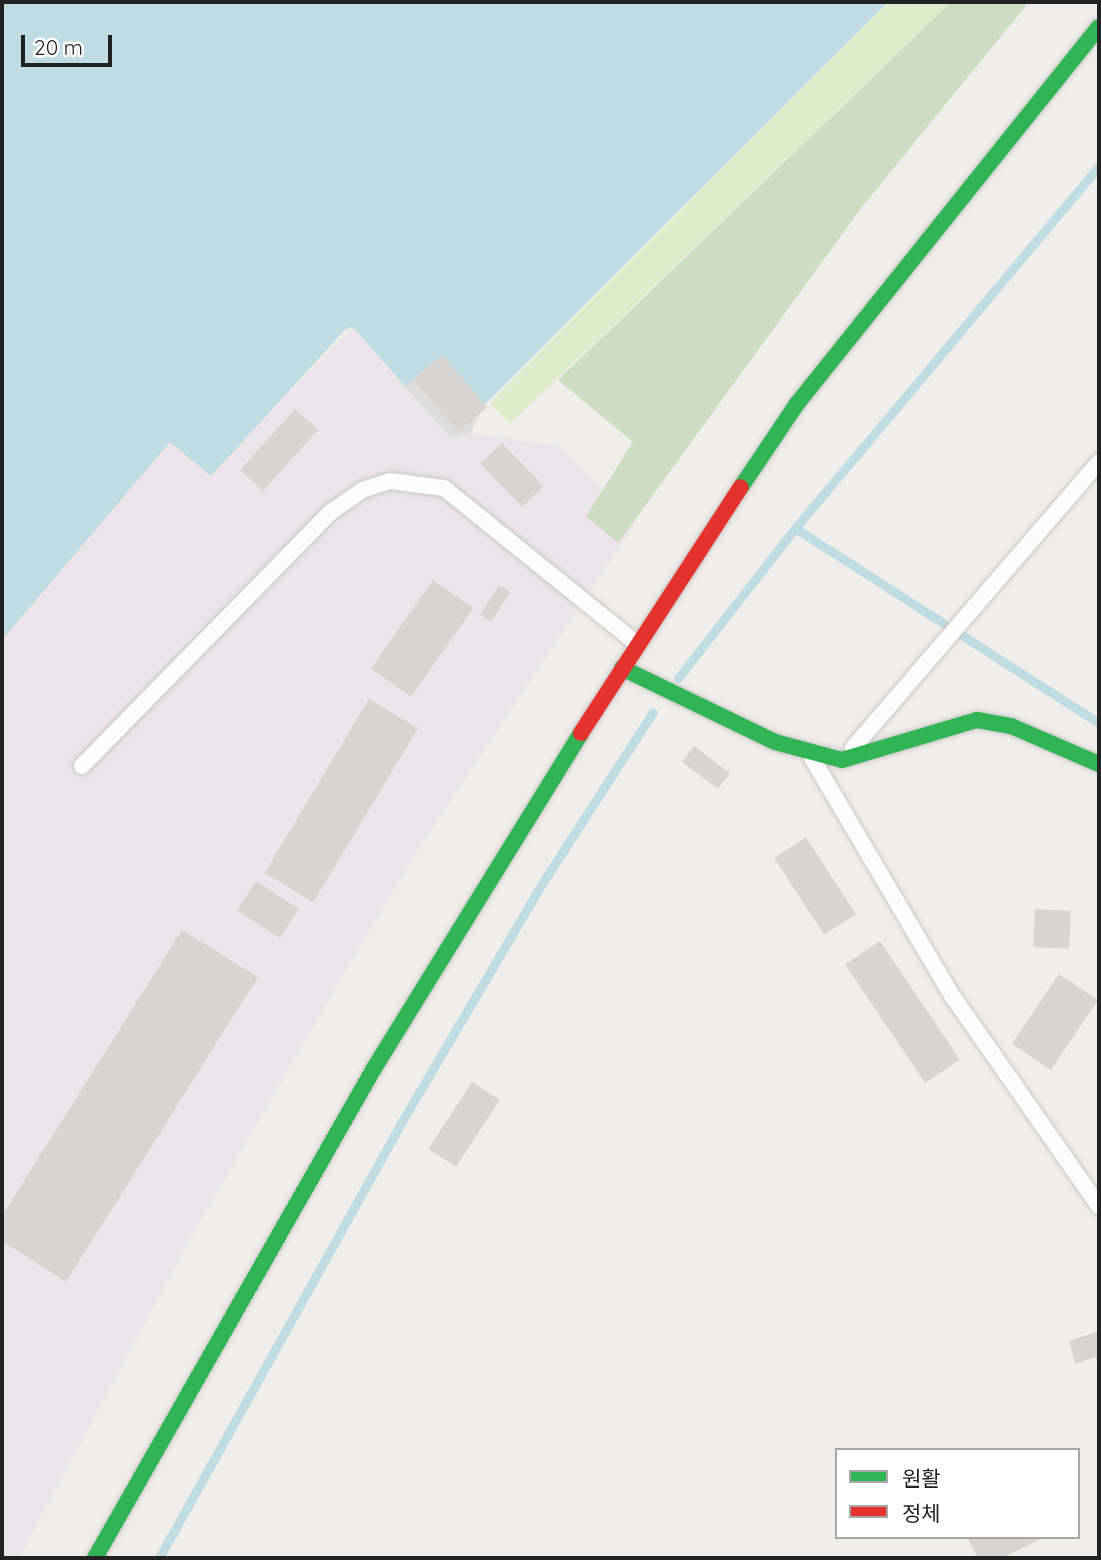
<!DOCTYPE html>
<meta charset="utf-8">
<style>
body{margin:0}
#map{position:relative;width:1101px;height:1560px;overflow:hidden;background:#f0eeeb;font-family:Quicksand,"Noto Sans KR",sans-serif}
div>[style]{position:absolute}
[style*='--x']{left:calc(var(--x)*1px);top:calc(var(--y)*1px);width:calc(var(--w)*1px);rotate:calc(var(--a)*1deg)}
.industrial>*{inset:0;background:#ede4e9}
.grass>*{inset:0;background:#ddeccb}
.forest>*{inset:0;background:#cbdec1}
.water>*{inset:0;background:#bfdbe3}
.pier>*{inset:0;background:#dedddd}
.stream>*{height:9px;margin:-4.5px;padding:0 4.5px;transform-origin:4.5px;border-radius:4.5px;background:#bfdbe3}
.building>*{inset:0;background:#d7d4d2;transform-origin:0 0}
.roads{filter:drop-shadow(0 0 2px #c9c8c7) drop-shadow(0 0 2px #c9c8c7)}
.lane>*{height:16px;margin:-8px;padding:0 8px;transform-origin:8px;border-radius:8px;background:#fdfcfc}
.fast>*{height:16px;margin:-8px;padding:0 8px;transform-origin:8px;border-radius:8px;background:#30b455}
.jam>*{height:16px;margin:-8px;padding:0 8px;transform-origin:8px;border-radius:8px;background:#e5322d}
span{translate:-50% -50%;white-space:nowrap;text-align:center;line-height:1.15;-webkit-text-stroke:5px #fff;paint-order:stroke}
.frame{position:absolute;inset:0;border:4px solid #222;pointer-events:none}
.legend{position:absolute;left:835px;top:1448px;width:245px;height:91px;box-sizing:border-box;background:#fff;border:2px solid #a7a7a7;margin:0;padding:9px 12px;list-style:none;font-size:21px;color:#222}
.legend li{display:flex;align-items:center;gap:14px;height:35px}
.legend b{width:35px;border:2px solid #a7a7a7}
.scale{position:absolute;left:21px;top:35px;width:91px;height:32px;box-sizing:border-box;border:4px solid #222;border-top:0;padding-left:9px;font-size:21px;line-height:24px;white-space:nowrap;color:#222;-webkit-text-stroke:5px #fff;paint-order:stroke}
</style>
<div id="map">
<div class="industrial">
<div style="clip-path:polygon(352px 327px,451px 438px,471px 433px,561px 446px,636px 522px,427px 836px,338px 984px,189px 1241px,19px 1558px,2px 1558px,2px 640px,170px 441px,211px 475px)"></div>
</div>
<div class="grass">
<div style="clip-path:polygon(888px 2px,951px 2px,510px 424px,490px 403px)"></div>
</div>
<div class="forest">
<div style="clip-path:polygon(951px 2px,1029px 2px,862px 207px,618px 543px,586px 516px,633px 442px,558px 380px)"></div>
</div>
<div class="water">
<div style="clip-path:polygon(2px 2px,888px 2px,451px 438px,358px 333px,352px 327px,345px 330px,211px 476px,170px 442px,2px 640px)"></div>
</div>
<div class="pier">
<div style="clip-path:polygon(433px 361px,480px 412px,471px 433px,451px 438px,405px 387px)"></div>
</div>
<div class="stream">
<div style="--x:1099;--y:166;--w:473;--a:130"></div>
<div style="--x:795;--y:528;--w:361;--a:32.7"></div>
<div style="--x:678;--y:678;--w:190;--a:-52"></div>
<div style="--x:159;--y:1558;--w:498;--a:-60.9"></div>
<div style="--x:401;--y:1123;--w:280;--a:-59.5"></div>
<div style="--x:543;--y:882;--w:202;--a:-57.1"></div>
</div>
<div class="building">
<div style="left:442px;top:355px;width:69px;height:38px;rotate:49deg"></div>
<div style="left:295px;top:409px;width:31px;height:82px;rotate:42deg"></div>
<div style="left:502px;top:443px;width:60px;height:30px;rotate:46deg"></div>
<div style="left:433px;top:580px;width:49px;height:108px;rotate:35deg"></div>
<div style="left:499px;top:585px;width:13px;height:35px;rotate:32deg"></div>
<div style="left:369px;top:699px;width:57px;height:203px;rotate:31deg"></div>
<div style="left:694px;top:746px;width:45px;height:20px;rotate:37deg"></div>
<div style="left:806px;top:837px;width:92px;height:38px;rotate:57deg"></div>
<div style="left:256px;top:881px;width:51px;height:35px;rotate:33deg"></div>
<div style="left:1035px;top:909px;width:36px;height:38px;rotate:3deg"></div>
<div style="clip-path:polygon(182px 930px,258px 977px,66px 1282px,2px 1241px,2px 1216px)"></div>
<div style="left:880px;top:941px;width:143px;height:42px;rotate:56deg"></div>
<div style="left:1059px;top:974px;width:47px;height:84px;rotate:34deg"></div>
<div style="left:472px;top:1082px;width:33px;height:80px;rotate:33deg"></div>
<div style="clip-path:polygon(1099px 1331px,1099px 1367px,1095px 1357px,1075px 1364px,1069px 1341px)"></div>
<div style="clip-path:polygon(967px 1537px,1045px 1537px,1002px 1558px,978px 1558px)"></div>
</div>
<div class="roads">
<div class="lane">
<div style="--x:853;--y:748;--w:377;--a:-49.3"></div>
<div style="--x:812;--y:758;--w:277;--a:59.5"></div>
<div style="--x:953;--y:997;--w:255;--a:55.1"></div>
<div style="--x:82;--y:766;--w:356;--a:-45.6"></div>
<div style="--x:331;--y:512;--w:38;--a:-35"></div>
<div style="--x:362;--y:490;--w:29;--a:-18"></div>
<div style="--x:390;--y:481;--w:54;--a:7.4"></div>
<div style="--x:444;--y:488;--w:247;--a:38.9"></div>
</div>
<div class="fast">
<div style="--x:741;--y:487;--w:99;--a:-56.1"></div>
<div style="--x:796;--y:405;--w:484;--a:-51.3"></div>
<div style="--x:622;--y:668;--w:170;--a:25.8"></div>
<div style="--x:775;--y:742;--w:69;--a:15"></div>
<div style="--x:842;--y:760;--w:141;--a:-16.5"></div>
<div style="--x:977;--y:720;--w:35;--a:10"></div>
<div style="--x:1011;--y:726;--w:96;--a:23.4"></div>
<div style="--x:95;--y:1558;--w:562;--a:-60.33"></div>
<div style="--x:373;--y:1070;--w:396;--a:-58.3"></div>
</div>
<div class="jam">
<div style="--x:581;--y:733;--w:293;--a:-57"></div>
</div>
</div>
<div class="frame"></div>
<ul class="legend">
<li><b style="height:9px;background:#30b455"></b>원활</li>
<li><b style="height:9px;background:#e5322d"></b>정체</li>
</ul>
<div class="scale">20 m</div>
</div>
